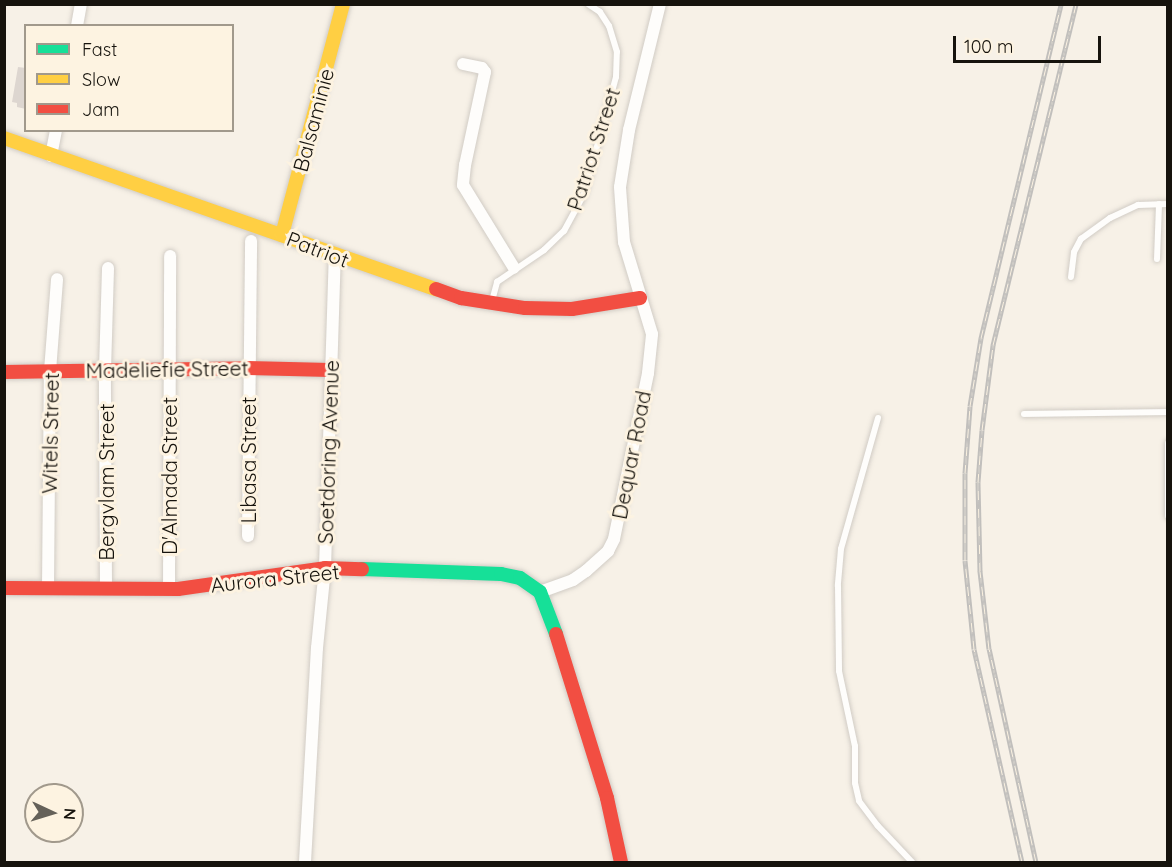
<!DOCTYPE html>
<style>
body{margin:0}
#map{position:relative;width:1172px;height:867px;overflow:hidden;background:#f7f1e7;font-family:Quicksand,sans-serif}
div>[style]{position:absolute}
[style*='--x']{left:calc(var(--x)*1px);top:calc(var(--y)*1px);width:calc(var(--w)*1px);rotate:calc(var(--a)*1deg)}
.building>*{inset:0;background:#ddd6d0}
.roads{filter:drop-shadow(0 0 2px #d1ccc5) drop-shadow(0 0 2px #d1ccc5)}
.lane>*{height:6px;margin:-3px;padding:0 3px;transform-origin:3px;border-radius:3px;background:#fefdfb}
.street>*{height:12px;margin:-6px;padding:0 6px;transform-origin:6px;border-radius:6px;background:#fefdfb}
.fast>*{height:14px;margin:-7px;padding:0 7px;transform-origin:7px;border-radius:7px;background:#16e098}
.slow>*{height:14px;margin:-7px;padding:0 7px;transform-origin:7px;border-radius:7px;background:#ffcf43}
.jam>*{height:14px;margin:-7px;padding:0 7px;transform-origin:7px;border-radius:7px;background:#f24e42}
.rail>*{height:5px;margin-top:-2.5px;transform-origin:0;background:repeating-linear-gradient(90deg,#fdf3e1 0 9px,#c1bfbc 0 18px);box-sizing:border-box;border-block:2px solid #c1bfbc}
span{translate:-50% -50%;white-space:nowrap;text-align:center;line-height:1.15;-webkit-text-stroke:6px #fdf3e1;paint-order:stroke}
.street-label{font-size:21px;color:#16130d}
.frame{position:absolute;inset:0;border:6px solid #16130d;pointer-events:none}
.legend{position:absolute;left:24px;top:24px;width:210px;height:108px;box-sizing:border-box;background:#fdf3e1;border:2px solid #a1998c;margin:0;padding:8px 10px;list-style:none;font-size:18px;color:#16130d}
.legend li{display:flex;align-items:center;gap:12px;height:30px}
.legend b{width:30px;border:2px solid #a1998c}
.north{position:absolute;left:24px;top:783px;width:60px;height:60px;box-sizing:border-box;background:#fdf3e1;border:2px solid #a1998c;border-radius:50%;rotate:94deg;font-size:16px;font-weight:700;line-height:24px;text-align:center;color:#16130d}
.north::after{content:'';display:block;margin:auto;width:21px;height:27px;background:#656159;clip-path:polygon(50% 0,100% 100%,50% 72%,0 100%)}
.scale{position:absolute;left:953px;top:36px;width:148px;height:27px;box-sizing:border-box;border:3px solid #16130d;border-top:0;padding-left:8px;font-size:18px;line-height:21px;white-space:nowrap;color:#16130d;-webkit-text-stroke:4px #fdf3e1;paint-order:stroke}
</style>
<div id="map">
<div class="building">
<div style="clip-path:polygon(18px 67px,26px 68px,26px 109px,17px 107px,17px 103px,12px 102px)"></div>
</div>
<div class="roads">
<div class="lane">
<div style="--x:1157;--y:259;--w:55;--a:-87.9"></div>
<div style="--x:1071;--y:277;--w:25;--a:-83"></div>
<div style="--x:1074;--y:252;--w:15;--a:-62"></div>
<div style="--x:1081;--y:239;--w:36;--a:-36"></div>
<div style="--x:1110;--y:218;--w:31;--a:-25"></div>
<div style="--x:1138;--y:205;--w:30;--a:-2"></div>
<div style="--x:492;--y:301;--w:20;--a:-75"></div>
<div style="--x:497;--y:282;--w:57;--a:-34.2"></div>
<div style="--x:544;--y:250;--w:28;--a:-44"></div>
<div style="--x:564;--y:231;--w:42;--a:-61.6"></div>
<div style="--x:584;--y:194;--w:121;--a:-74.7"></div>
<div style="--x:616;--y:77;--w:25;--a:-88"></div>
<div style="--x:617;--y:52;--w:27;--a:-107"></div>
<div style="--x:609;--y:26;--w:17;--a:-123"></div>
<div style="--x:600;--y:12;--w:14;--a:-146"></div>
<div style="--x:1024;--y:414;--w:144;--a:-0.8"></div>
<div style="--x:878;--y:418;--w:136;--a:105.8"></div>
<div style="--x:841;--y:549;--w:37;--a:95"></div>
<div style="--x:838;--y:586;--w:85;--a:89.3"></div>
<div style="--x:839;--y:671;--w:77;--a:78"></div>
<div style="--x:855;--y:746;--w:37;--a:90"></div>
<div style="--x:855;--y:783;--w:18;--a:77"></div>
<div style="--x:859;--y:801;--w:31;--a:53"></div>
<div style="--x:878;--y:826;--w:50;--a:46.6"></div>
<div style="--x:1168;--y:443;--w:73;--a:90"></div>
</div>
<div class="street">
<div style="--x:77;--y:26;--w:22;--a:-80"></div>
<div style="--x:463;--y:64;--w:19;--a:12"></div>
<div style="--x:482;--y:68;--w:5;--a:53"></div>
<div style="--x:485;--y:72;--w:95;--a:102.1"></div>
<div style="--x:465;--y:165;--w:20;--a:96"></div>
<div style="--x:463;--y:185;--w:97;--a:58.4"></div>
<div style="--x:51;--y:156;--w:26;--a:-79"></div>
<div style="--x:248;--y:536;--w:295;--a:-89.4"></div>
<div style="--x:48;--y:588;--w:217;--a:-89.5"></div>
<div style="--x:50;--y:371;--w:92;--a:-85.6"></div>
<div style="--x:106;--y:588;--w:218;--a:-90.3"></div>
<div style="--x:105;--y:370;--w:102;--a:-88.3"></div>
<div style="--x:169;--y:589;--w:333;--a:-89.8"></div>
<div style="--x:540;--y:592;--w:35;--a:-20"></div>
<div style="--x:573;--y:580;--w:16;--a:-35"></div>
<div style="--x:586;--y:571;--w:30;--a:-42"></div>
<div style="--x:608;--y:551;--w:13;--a:-63"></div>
<div style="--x:614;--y:539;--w:169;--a:-78.4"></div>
<div style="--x:648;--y:373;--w:39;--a:-84"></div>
<div style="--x:652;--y:334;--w:96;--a:-106.9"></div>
<div style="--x:624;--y:242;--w:55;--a:-94.2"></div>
<div style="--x:620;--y:187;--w:58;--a:-81"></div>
<div style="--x:629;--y:130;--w:130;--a:-76.2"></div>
<div style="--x:305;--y:862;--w:214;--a:-86.8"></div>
<div style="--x:317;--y:648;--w:80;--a:-84.3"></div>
<div style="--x:325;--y:568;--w:312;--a:-88.2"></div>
</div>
<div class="fast">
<div style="--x:362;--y:569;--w:139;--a:2.1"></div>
<div style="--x:501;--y:574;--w:19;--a:12"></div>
<div style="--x:520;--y:578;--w:24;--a:35"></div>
<div style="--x:540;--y:592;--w:45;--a:69.1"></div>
</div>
<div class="slow">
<div style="--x:4;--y:138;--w:458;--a:19.3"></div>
<div style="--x:282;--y:235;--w:239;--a:-75.2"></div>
</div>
<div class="jam">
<div style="--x:436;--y:289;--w:27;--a:20"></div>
<div style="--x:461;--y:298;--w:65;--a:8.9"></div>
<div style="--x:525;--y:308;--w:47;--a:1.2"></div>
<div style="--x:572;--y:309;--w:69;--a:-9.2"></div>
<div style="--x:4;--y:372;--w:244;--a:-0.9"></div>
<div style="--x:248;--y:368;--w:82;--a:1.4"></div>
<div style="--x:4;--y:588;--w:174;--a:0.3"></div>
<div style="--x:178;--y:589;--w:148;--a:-8.1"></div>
<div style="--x:325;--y:568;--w:37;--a:2"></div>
<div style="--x:556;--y:634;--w:172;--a:72.7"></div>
<div style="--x:607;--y:798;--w:66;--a:77.7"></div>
</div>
</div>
<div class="rail">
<div style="--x:1022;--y:862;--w:218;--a:-102.7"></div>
<div style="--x:974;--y:649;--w:89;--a:-95.8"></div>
<div style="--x:965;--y:560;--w:87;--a:-90"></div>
<div style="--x:965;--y:473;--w:67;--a:-85.7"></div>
<div style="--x:970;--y:406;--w:69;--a:-80.8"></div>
<div style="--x:981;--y:338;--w:343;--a:-76.5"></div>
<div style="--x:1036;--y:862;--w:218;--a:-102.4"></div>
<div style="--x:989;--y:649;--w:79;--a:-96.6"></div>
<div style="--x:980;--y:571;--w:89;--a:-91.3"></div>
<div style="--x:978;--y:482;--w:52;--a:-85.6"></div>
<div style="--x:982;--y:430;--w:86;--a:-82.6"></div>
<div style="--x:993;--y:345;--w:351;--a:-76.3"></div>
</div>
<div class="street-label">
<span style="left:313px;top:120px;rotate:-75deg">Balsaminie</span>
<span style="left:593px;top:149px;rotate:-72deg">Patriot Street</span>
<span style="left:318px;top:249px;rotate:21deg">Patriot</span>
<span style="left:167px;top:369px;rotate:-1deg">Madeliefie Street</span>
<span style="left:50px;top:433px;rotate:-89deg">Witels Street</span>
<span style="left:328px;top:452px;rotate:-88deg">Soetdoring Avenue</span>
<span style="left:631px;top:455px;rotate:-79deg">Dequar Road</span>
<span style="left:248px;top:460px;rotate:-90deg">Libasa Street</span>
<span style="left:169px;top:476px;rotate:-90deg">D'Almada Street</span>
<span style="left:106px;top:482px;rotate:-90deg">Bergvlam Street</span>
<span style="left:275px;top:578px;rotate:-6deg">Aurora Street</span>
</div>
<div class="frame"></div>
<ul class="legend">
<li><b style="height:8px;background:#16e098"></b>Fast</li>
<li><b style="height:8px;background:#ffcf43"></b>Slow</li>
<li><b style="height:8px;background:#f24e42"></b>Jam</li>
</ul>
<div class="north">N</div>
<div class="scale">100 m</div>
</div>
